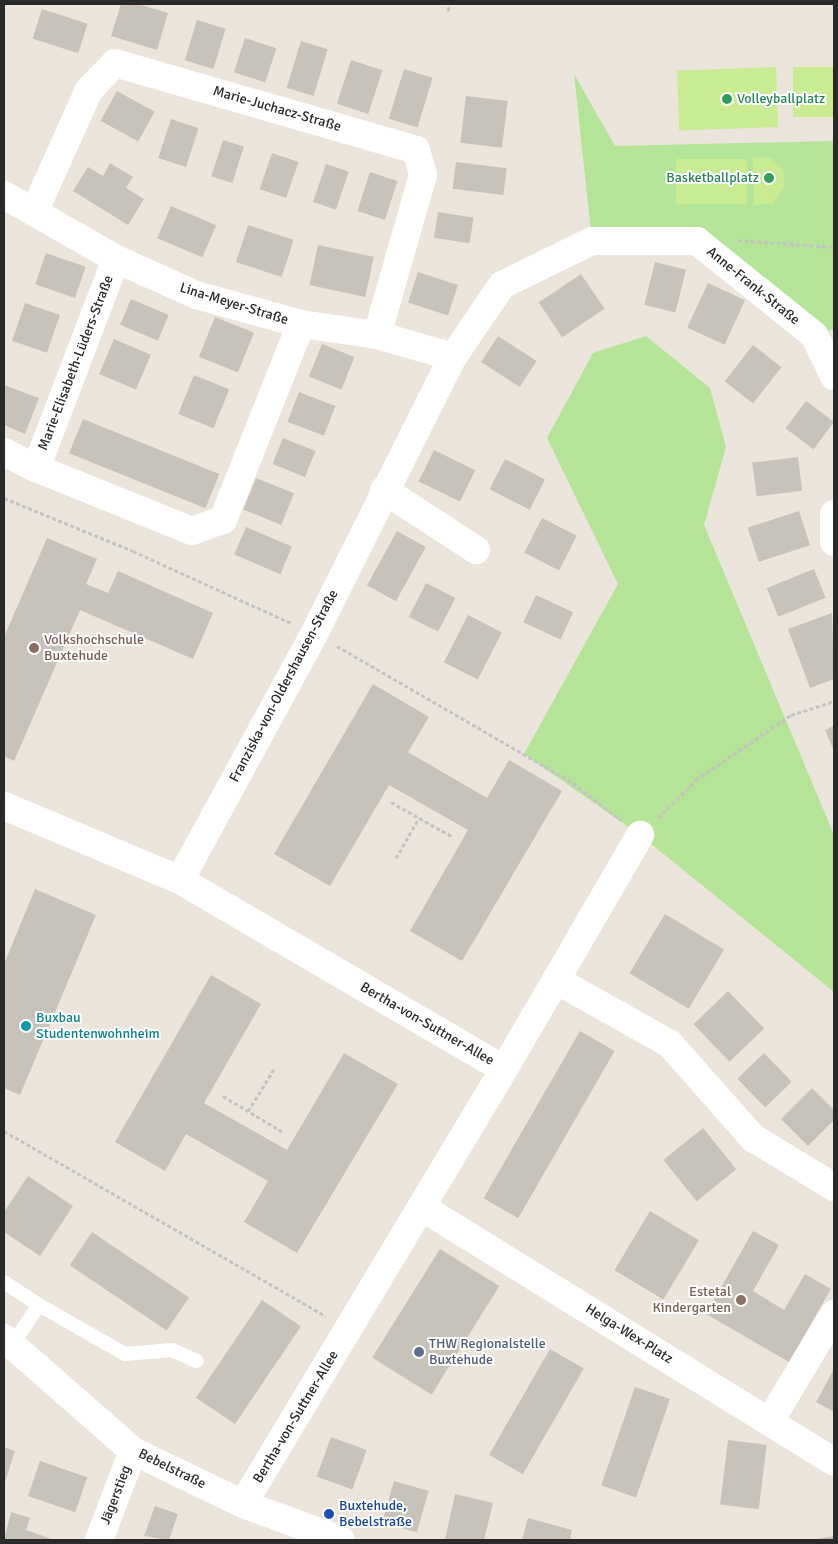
<!DOCTYPE html>
<meta charset="utf-8">
<style>
body{margin:0}
#map{position:relative;width:838px;height:1544px;overflow:hidden;background:#ece5dc;font-family:Signika,sans-serif}
div>[style]{position:absolute}
[style*='--x']{left:calc(var(--x)*1px);top:calc(var(--y)*1px);width:calc(var(--w)*1px);rotate:calc(var(--a)*1deg)}
.green>*{inset:0;background:#b3e497}
.pitch>*{inset:0;background:#c9ec92;transform-origin:0 0}
.building>*{inset:0;background:#c7c3ba;transform-origin:0 0}
.path>*{height:3px;margin-top:-1.5px;transform-origin:0;background:repeating-linear-gradient(90deg,#c3c3c3 0 4px,transparent 0 6.5px)}
.service>*{height:14px;margin:-7px;padding:0 7px;transform-origin:7px;border-radius:7px;background:#fff}
.minor>*{height:28px;margin:-14px;padding:0 14px;transform-origin:14px;border-radius:14px;background:#fff}
.dots>*{width:14px;height:14px;translate:-50% -50%;box-sizing:border-box;border:2px solid #fff;border-radius:50%}
span{translate:-50% -50%;white-space:nowrap;text-align:center;line-height:1.15;-webkit-text-stroke:4px #fff;paint-order:stroke}
.leisure-label{font-size:14px;color:#27864d}
.left{translate:0 -50%;text-align:left}
.right{translate:-100% -50%;text-align:right}
.street-label{font-size:14px;color:#2a2a2a}
.education-label{font-size:14px;color:#785e54}
.culture-label{font-size:14px;color:#0d838f}
.service-label{font-size:14px;color:#4e5e75}
.transit-label{font-size:14px;color:#164399}
.frame{position:absolute;inset:0;border:5px solid #2a2a2a;pointer-events:none}
</style>
<div id="map">
<div class="green">
<div style="clip-path:polygon(574px 74px,615px 146px,834px 141px,834px 329px,814px 335px,697px 241px,592px 241px)"></div>
<div style="clip-path:polygon(646px 336px,710px 388px,726px 447px,704px 525px,834px 835px,834px 992px,640px 835px,524px 754px,618px 584px,547px 438px,593px 353px)"></div>
</div>
<div class="pitch">
<div style="left:776px;top:67px;width:60px;height:99px;rotate:88deg"></div>
<div style="left:834px;top:67px;width:50px;height:41px;rotate:90deg"></div>
<div style="clip-path:polygon(770px 157px,783px 170px,785px 186px,772px 204px,754px 205px,753px 158px)"></div>
<div style="left:747px;top:159px;width:45px;height:71px;rotate:90deg"></div>
</div>
<div class="building">
<div style="clip-path:polygon(121px 4px,138px 4px,168px 13px,157px 50px,111px 36px)"></div>
<div style="left:42px;top:9px;width:48px;height:31px;rotate:18deg"></div>
<div style="left:197px;top:20px;width:30px;height:42px;rotate:17deg"></div>
<div style="left:245px;top:38px;width:33px;height:36px;rotate:18deg"></div>
<div style="left:301px;top:41px;width:28px;height:49px;rotate:17deg"></div>
<div style="left:351px;top:60px;width:33px;height:46px;rotate:18deg"></div>
<div style="left:404px;top:69px;width:30px;height:52px;rotate:17deg"></div>
<div style="left:117px;top:91px;width:43px;height:34px;rotate:29deg"></div>
<div style="left:466px;top:96px;width:42px;height:47px;rotate:7deg"></div>
<div style="left:171px;top:119px;width:29px;height:41px;rotate:18deg"></div>
<div style="left:223px;top:140px;width:22px;height:38px;rotate:18deg"></div>
<div style="left:272px;top:153px;width:28px;height:38px;rotate:19deg"></div>
<div style="left:456px;top:162px;width:51px;height:27px;rotate:7deg"></div>
<div style="clip-path:polygon(110px 163px,133px 177px,126px 188px,144px 199px,128px 225px,73px 191px,88px 167px,103px 176px)"></div>
<div style="left:326px;top:164px;width:24px;height:40px;rotate:19deg"></div>
<div style="left:370px;top:172px;width:29px;height:41px;rotate:18deg"></div>
<div style="left:171px;top:206px;width:49px;height:35px;rotate:23deg"></div>
<div style="left:438px;top:212px;width:36px;height:26px;rotate:9deg"></div>
<div style="left:248px;top:225px;width:48px;height:39px;rotate:18deg"></div>
<div style="left:318px;top:245px;width:57px;height:41px;rotate:12deg"></div>
<div style="left:46px;top:253px;width:42px;height:33px;rotate:19deg"></div>
<div style="left:655px;top:262px;width:32px;height:44px;rotate:14deg"></div>
<div style="left:418px;top:272px;width:42px;height:32px;rotate:18deg"></div>
<div style="left:581px;top:274px;width:42px;height:51px;rotate:56deg"></div>
<div style="left:708px;top:283px;width:41px;height:49px;rotate:25deg"></div>
<div style="left:131px;top:299px;width:41px;height:28px;rotate:23deg"></div>
<div style="left:25px;top:303px;width:37px;height:40px;rotate:19deg"></div>
<div style="left:215px;top:317px;width:42px;height:43px;rotate:22deg"></div>
<div style="left:498px;top:336px;width:46px;height:31px;rotate:33deg"></div>
<div style="left:114px;top:339px;width:40px;height:38px;rotate:23deg"></div>
<div style="left:322px;top:344px;width:35px;height:35px;rotate:22deg"></div>
<div style="left:753px;top:345px;width:36px;height:46px;rotate:38deg"></div>
<div style="left:194px;top:375px;width:38px;height:42px;rotate:22deg"></div>
<div style="clip-path:polygon(4px 385px,39px 398px,25px 434px,4px 425px)"></div>
<div style="left:299px;top:392px;width:39px;height:32px;rotate:21deg"></div>
<div style="left:806px;top:401px;width:35px;height:34px;rotate:37deg"></div>
<div style="left:83px;top:419px;width:147px;height:37px;rotate:22deg"></div>
<div style="left:283px;top:438px;width:35px;height:28px;rotate:22deg"></div>
<div style="left:434px;top:450px;width:46px;height:35px;rotate:26deg"></div>
<div style="left:798px;top:457px;width:34px;height:46px;rotate:83deg"></div>
<div style="left:505px;top:459px;width:45px;height:34px;rotate:27deg"></div>
<div style="left:256px;top:478px;width:41px;height:34px;rotate:22deg"></div>
<div style="left:799px;top:511px;width:36px;height:54px;rotate:72deg"></div>
<div style="left:542px;top:518px;width:39px;height:39px;rotate:27deg"></div>
<div style="left:246px;top:527px;width:50px;height:30px;rotate:23deg"></div>
<div style="left:397px;top:531px;width:33px;height:62px;rotate:29deg"></div>
<div style="clip-path:polygon(47px 538px,97px 559px,86px 584px,108px 593px,118px 571px,213px 613px,193px 659px,80px 610px,14px 761px,4px 756px,4px 637px)"></div>
<div style="left:814px;top:569px;width:31px;height:51px;rotate:68deg"></div>
<div style="left:426px;top:583px;width:33px;height:38px;rotate:27deg"></div>
<div style="left:536px;top:595px;width:41px;height:30px;rotate:25deg"></div>
<div style="clip-path:polygon(832px 613px,834px 679px,810px 688px,788px 629px)"></div>
<div style="left:468px;top:615px;width:38px;height:53px;rotate:27deg"></div>
<div style="clip-path:polygon(373px 684px,429px 717px,408px 752px,487px 798px,509px 760px,562px 791px,462px 961px,410px 931px,468px 830px,389px 785px,330px 886px,274px 854px)"></div>
<div style="clip-path:polygon(834px 726px,834px 751px,825px 730px)"></div>
<div style="clip-path:polygon(35px 889px,96px 915px,20px 1095px,4px 1088px,4px 964px)"></div>
<div style="left:665px;top:914px;width:69px;height:69px;rotate:31deg"></div>
<div style="clip-path:polygon(211px 975px,261px 1004px,204px 1103px,218px 1111px,287px 1150px,344px 1053px,398px 1084px,297px 1253px,244px 1222px,268px 1181px,186px 1134px,165px 1171px,115px 1142px)"></div>
<div style="left:728px;top:991px;width:52px;height:48px;rotate:46deg"></div>
<div style="left:580px;top:1031px;width:40px;height:193px;rotate:30deg"></div>
<div style="left:764px;top:1053px;width:40px;height:37px;rotate:46deg"></div>
<div style="clip-path:polygon(812px 1088px,834px 1110px,834px 1120px,808px 1146px,781px 1119px)"></div>
<div style="left:703px;top:1128px;width:53px;height:51px;rotate:51deg"></div>
<div style="clip-path:polygon(28px 1176px,73px 1206px,40px 1256px,4px 1232px,4px 1212px)"></div>
<div style="left:650px;top:1211px;width:57px;height:69px;rotate:31deg"></div>
<div style="clip-path:polygon(753px 1231px,779px 1245px,753px 1291px,784px 1310px,805px 1274px,831px 1289px,789px 1362px,706px 1314px)"></div>
<div style="left:92px;top:1232px;width:117px;height:40px;rotate:34deg"></div>
<div style="left:440px;top:1249px;width:70px;height:128px;rotate:32deg"></div>
<div style="left:262px;top:1300px;width:47px;height:118px;rotate:34deg"></div>
<div style="left:550px;top:1349px;width:39px;height:122px;rotate:30deg"></div>
<div style="clip-path:polygon(834px 1369px,834px 1412px,816px 1402px)"></div>
<div style="left:635px;top:1387px;width:37px;height:104px;rotate:19deg"></div>
<div style="left:331px;top:1437px;width:38px;height:42px;rotate:20deg"></div>
<div style="left:728px;top:1440px;width:39px;height:65px;rotate:7deg"></div>
<div style="clip-path:polygon(4px 1447px,15px 1451px,4px 1485px)"></div>
<div style="left:40px;top:1461px;width:50px;height:37px;rotate:19deg"></div>
<div style="left:394px;top:1481px;width:36px;height:43px;rotate:16deg"></div>
<div style="clip-path:polygon(455px 1494px,493px 1503px,484px 1540px,445px 1540px)"></div>
<div style="clip-path:polygon(155px 1506px,178px 1514px,169px 1540px,144px 1536px)"></div>
<div style="clip-path:polygon(11px 1512px,30px 1518px,26px 1530px,54px 1540px,4px 1540px)"></div>
<div style="clip-path:polygon(528px 1518px,572px 1530px,570px 1540px,522px 1540px)"></div>
<div style="clip-path:polygon(834px 1536px,834px 1540px,817px 1540px,817px 1539px)"></div>
</div>
<div class="path">
<div style="--x:448;--y:11;--w:7;--a:-74"></div>
<div style="--x:738;--y:240;--w:96;--a:4.2"></div>
<div style="--x:4;--y:498;--w:139;--a:22.3"></div>
<div style="--x:133;--y:551;--w:174;--a:24.5"></div>
<div style="--x:337;--y:646;--w:273;--a:30.1"></div>
<div style="--x:573;--y:783;--w:61;--a:37.6"></div>
<div style="--x:391;--y:802;--w:71;--a:29.4"></div>
<div style="--x:658;--y:818;--w:54;--a:-45"></div>
<div style="--x:696;--y:780;--w:115;--a:-34.4"></div>
<div style="--x:791;--y:715;--w:45;--a:-18"></div>
<div style="--x:396;--y:858;--w:46;--a:-60.1"></div>
<div style="--x:223;--y:1096;--w:70;--a:31"></div>
<div style="--x:248;--y:1111;--w:49;--a:-58.2"></div>
<div style="--x:4;--y:1131;--w:371;--a:29.9"></div>
</div>
<div class="service">
<div style="--x:4;--y:1282;--w:42;--a:33.3"></div>
<div style="--x:12;--y:1345;--w:48;--a:-56"></div>
<div style="--x:39;--y:1305;--w:99;--a:29.7"></div>
<div style="--x:125;--y:1354;--w:47;--a:-4.9"></div>
<div style="--x:172;--y:1350;--w:27;--a:24"></div>
</div>
<div class="minor">
<div style="--x:4;--y:195;--w:129;--a:29.7"></div>
<div style="--x:116;--y:259;--w:88;--a:24.2"></div>
<div style="--x:196;--y:295;--w:109;--a:15.4"></div>
<div style="--x:301;--y:324;--w:77;--a:8.2"></div>
<div style="--x:377;--y:335;--w:79;--a:16.1"></div>
<div style="--x:35;--y:210;--w:132;--a:-65.8"></div>
<div style="--x:89;--y:90;--w:37;--a:-46"></div>
<div style="--x:115;--y:63;--w:313;--a:16.1"></div>
<div style="--x:416;--y:150;--w:26;--a:74"></div>
<div style="--x:423;--y:175;--w:166;--a:106"></div>
<div style="--x:116;--y:259;--w:224;--a:110.9"></div>
<div style="--x:36;--y:468;--w:168;--a:22"></div>
<div style="--x:192;--y:531;--w:33;--a:-20"></div>
<div style="--x:223;--y:520;--w:211;--a:-68.3"></div>
<div style="--x:4;--y:452;--w:36;--a:27"></div>
<div style="--x:384;--y:490;--w:110;--a:33.1"></div>
<div style="--x:834;--y:514;--w:28;--a:90"></div>
<div style="--x:4;--y:806;--w:191;--a:22.8"></div>
<div style="--x:180;--y:880;--w:375;--a:30.3"></div>
<div style="--x:504;--y:1069;--w:507;--a:120.96"></div>
<div style="--x:180;--y:880;--w:280;--a:-61.4"></div>
<div style="--x:314;--y:634;--w:310;--a:-63.4"></div>
<div style="--x:453;--y:357;--w:87;--a:-55.8"></div>
<div style="--x:502;--y:285;--w:100;--a:-26.1"></div>
<div style="--x:592;--y:241;--w:105;--a:0"></div>
<div style="--x:697;--y:241;--w:150;--a:38.8"></div>
<div style="--x:814;--y:335;--w:46;--a:64"></div>
<div style="--x:556;--y:980;--w:168;--a:-59.9"></div>
<div style="--x:504;--y:1069;--w:103;--a:-59.7"></div>
<div style="--x:556;--y:980;--w:131;--a:29.3"></div>
<div style="--x:670;--y:1044;--w:125;--a:48.6"></div>
<div style="--x:753;--y:1138;--w:95;--a:31.2"></div>
<div style="--x:423;--y:1208;--w:483;--a:31.7"></div>
<div style="--x:4;--y:1338;--w:171;--a:41.2"></div>
<div style="--x:133;--y:1451;--w:122;--a:25.7"></div>
<div style="--x:243;--y:1504;--w:104;--a:20.2"></div>
<div style="--x:770;--y:1421;--w:125;--a:-59.1"></div>
<div style="--x:99;--y:1540;--w:95;--a:-69.1"></div>
</div>
<div class="dots">
<div style="left:727px;top:99px;background:#2e9e5b"></div>
<div style="left:769px;top:178px;background:#2e9e5b"></div>
<div style="left:34px;top:648px;background:#8d6e63"></div>
<div style="left:26px;top:1026px;background:#0f9aa8"></div>
<div style="left:741px;top:1300px;background:#8d6e63"></div>
<div style="left:419px;top:1352px;background:#5c6f8a"></div>
<div style="left:329px;top:1514px;background:#1a4fb4"></div>
</div>
<div class="leisure-label">
<span class="left" style="left:737px;top:99px">Volleyballplatz</span>
<span class="right" style="left:759px;top:178px">Basketballplatz</span>
</div>
<div class="street-label">
<span style="left:277px;top:109px;rotate:16deg">Marie-Juchacz-Straße</span>
<span style="left:753px;top:286px;rotate:39deg">Anne-Frank-Straße</span>
<span style="left:234px;top:304px;rotate:17deg">Lina-Meyer-Straße</span>
<span style="left:76px;top:363px;rotate:-69deg">Marie-Elisabeth-Lüders-Straße</span>
<span style="left:284px;top:686px;rotate:-62deg">Franziska-von-Oldershausen-Straße</span>
<span style="left:427px;top:1024px;rotate:30deg">Bertha-von-Suttner-Allee</span>
<span style="left:629px;top:1334px;rotate:32deg">Helga-Wex-Platz</span>
<span style="left:296px;top:1417px;rotate:-59deg">Bertha-von-Suttner-Allee</span>
<span style="left:172px;top:1469px;rotate:26deg">Bebelstraße</span>
<span style="left:116px;top:1495px;rotate:-69deg">Jägerstieg</span>
</div>
<div class="education-label">
<span class="left" style="left:44px;top:648px">Volkshochschule<br>Buxtehude</span>
<span class="right" style="left:731px;top:1300px">Estetal<br>Kindergarten</span>
</div>
<div class="culture-label">
<span class="left" style="left:36px;top:1026px">Buxbau<br>Studentenwohnheim</span>
</div>
<div class="service-label">
<span class="left" style="left:429px;top:1352px">THW Regionalstelle<br>Buxtehude</span>
</div>
<div class="transit-label">
<span class="left" style="left:339px;top:1514px">Buxtehude,<br>Bebelstraße</span>
</div>
<div class="frame"></div>
</div>
